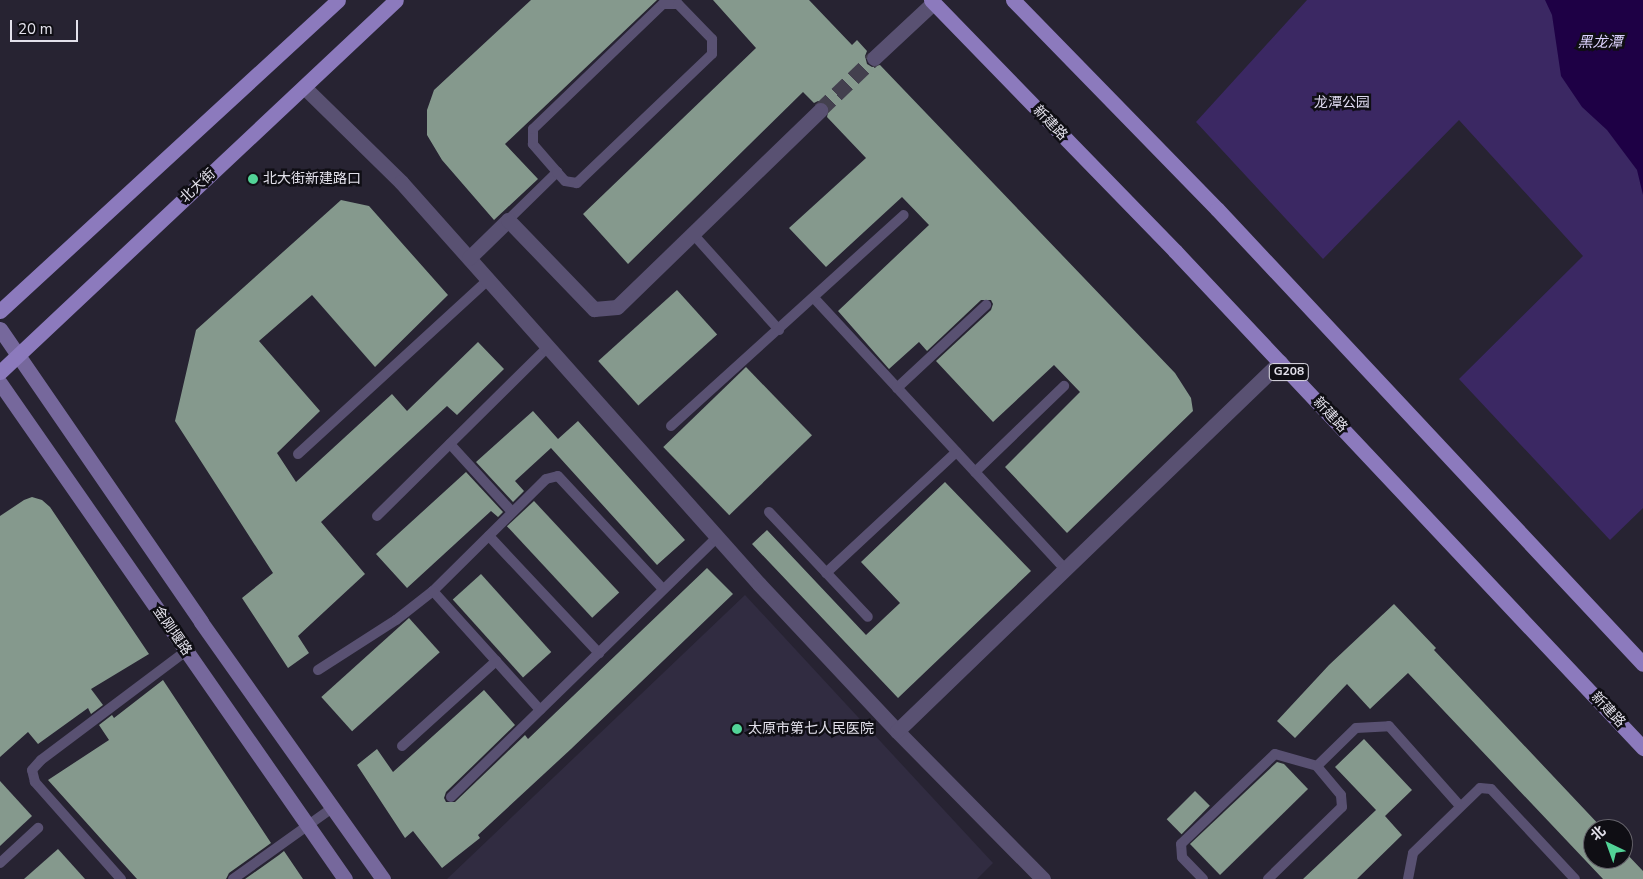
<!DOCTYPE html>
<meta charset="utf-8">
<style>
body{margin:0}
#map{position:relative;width:1643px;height:879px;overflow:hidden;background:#272332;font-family:"Nunito Sans","Noto Sans SC",sans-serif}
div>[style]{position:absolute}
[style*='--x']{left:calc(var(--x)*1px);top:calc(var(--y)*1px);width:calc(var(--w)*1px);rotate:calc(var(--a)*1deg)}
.built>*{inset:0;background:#312c41}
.green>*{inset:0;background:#3b2863}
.water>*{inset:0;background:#1e0045}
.building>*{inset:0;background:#85998d;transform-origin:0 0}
.street-tunnel>*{height:15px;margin-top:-7.5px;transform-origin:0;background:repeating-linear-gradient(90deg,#43404e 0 15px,transparent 0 23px)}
.lane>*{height:10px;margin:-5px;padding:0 5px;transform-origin:5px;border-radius:5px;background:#595172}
.street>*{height:15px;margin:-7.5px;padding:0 7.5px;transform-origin:7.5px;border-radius:7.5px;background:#595172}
.secondary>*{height:15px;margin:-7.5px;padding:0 7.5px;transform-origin:7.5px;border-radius:7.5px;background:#76689c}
.primary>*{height:15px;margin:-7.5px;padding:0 7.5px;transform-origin:7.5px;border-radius:7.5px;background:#8c7abd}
.dots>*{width:14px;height:14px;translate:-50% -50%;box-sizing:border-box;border:2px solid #0f0e14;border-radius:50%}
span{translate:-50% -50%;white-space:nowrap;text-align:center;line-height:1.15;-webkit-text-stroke:5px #0f0e14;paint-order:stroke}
.shield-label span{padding:1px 4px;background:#0f0e14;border:1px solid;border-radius:4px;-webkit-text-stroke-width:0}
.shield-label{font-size:12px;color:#e3e1eb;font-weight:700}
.park-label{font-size:14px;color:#dedaef}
.street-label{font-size:14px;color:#e3e1eb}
.poi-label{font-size:14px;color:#e3e1eb}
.left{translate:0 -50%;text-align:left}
.water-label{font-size:15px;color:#dbd1fc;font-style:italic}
.north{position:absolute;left:1583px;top:819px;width:50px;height:50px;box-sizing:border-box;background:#0f0e14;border:1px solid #64626a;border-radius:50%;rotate:318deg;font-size:14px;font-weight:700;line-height:20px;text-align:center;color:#e3e1eb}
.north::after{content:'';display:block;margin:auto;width:18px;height:22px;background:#52d397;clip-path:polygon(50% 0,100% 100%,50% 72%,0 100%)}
.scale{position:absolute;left:10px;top:20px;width:68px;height:22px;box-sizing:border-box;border:2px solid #e3e1eb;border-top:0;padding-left:6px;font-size:15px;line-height:18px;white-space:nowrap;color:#e3e1eb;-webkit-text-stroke:4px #0f0e14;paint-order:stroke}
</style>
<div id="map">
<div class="built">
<div style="clip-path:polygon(745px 595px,993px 863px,977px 879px,447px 879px)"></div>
</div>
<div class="green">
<div style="clip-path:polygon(1307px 0,1643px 0,1643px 508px,1610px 540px,1459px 379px,1583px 256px,1459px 120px,1323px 259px,1196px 122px)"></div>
</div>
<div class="water">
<div style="clip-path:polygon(1545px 0,1643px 0,1643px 195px,1637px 170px,1607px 130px,1582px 107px,1561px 76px,1552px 15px)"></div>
</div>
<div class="building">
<div style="clip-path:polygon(531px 0,657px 0,505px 144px,538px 179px,494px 220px,442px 160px,427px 135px,427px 110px,434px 90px)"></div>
<div style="clip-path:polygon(713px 0,809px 0,852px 45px,857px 40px,867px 51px,865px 56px,867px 64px,872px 67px,880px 65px,1175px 373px,1191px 398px,1193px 411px,1067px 533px,1005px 467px,1080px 392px,1054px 365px,993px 422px,936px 361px,991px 310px,993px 304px,991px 300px,981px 300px,927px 351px,919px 342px,889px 369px,838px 311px,929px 225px,902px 197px,826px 267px,789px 228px,866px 158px,827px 117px,829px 108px,826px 103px,818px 101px,814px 103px,803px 92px,628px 264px,583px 214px,756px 48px)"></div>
<div style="clip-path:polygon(341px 200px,369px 206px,448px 295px,375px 367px,312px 295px,259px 341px,320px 411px,277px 453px,296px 482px,392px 394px,407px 411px,478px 342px,504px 369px,457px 415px,447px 406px,321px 522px,365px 574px,298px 636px,309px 653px,288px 668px,242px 598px,273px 573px,175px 421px,196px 330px)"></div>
<div style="left:677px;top:290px;width:60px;height:106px;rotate:48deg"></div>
<div style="left:746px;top:367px;width:95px;height:115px;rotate:46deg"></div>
<div style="clip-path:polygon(533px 411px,558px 439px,578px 421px,685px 540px,657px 565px,551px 448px,515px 481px,524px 491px,513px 502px,476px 462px)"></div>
<div style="clip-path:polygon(466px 472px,503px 512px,498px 517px,491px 511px,407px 588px,376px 554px)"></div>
<div style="clip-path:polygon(945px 482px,1031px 571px,898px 698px,752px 544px,767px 530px,866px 635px,900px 603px,861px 562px)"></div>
<div style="clip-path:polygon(32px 497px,42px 500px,50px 507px,149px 654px,91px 689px,103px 705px,91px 714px,88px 708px,38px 744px,28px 732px,0 757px,0 516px,24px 500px)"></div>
<div style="left:534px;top:501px;width:125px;height:37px;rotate:47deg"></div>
<div style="clip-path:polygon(707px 568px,733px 594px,571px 749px,478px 835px,480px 838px,442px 868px,413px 831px,405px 838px,357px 765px,377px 749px,393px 772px,484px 690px,515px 725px,446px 792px,444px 798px,446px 802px,455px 802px,525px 735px,528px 739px)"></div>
<div style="left:481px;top:574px;width:105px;height:38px;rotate:48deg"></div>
<div style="clip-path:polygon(1394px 604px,1436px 648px,1434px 650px,1603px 829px,1593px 829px,1593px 859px,1623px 859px,1623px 850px,1643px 871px,1643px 879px,1603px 879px,1408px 673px,1370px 709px,1347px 684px,1295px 738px,1277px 721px,1329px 665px)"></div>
<div style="left:409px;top:618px;width:46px;height:118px;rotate:48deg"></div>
<div style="clip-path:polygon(163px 680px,271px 843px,229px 873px,226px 879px,137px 879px,48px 780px,109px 740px,99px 725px,112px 715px,114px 718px)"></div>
<div style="clip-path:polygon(1364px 739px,1412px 790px,1385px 816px,1402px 835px,1357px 879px,1303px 879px,1376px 810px,1335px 767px)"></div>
<div style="clip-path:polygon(1277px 762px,1284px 764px,1308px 789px,1220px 875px,1190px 844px)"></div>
<div style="clip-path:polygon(0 781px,32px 816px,0 846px)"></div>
<div style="left:1195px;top:791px;width:21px;height:40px;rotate:45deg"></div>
<div style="clip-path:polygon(58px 849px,85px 879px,24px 879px)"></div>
<div style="clip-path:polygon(284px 851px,303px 879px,245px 879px,279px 855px)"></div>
</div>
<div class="street-tunnel">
<div style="--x:820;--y:110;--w:75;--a:-43.9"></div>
</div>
<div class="lane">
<div style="--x:508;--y:220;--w:69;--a:-44.4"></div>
<div style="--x:557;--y:172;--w:37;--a:-131"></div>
<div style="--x:533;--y:144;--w:15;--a:-90"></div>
<div style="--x:533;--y:129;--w:180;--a:-43.9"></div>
<div style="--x:663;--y:4;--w:15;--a:0"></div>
<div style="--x:678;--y:4;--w:49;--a:45.8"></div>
<div style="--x:712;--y:39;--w:15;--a:90"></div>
<div style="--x:712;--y:54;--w:187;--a:136.3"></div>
<div style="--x:577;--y:183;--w:12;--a:-171"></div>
<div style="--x:565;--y:181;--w:12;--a:-132"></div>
<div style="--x:693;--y:234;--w:129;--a:48.1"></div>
<div style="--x:814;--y:298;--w:369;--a:47.2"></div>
<div style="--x:897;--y:388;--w:122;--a:-43"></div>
<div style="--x:671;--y:426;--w:314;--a:-42.2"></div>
<div style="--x:450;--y:444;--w:92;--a:47.6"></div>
<div style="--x:298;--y:454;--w:258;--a:-42.5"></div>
<div style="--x:975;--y:472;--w:124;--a:-44"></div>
<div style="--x:769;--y:512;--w:144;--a:46.7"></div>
<div style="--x:377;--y:516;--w:240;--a:-44.7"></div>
<div style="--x:489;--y:536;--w:161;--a:46.8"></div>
<div style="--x:826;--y:573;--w:178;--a:-42.9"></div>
<div style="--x:433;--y:591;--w:159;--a:-44.7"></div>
<div style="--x:546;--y:479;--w:12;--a:-14"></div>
<div style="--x:558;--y:476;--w:154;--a:47.1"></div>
<div style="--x:318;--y:670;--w:93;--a:-32.7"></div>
<div style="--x:396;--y:620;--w:47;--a:-38.1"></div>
<div style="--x:433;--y:591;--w:160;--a:48"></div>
<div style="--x:402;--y:746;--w:127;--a:-42.1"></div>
<div style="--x:451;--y:797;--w:372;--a:-44.3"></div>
<div style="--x:0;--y:863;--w:52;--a:-42.6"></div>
<div style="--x:121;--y:879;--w:130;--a:-131.6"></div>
<div style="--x:35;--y:782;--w:12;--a:-104"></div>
<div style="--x:32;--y:770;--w:13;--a:-48"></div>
<div style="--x:41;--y:760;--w:181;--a:-36.9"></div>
<div style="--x:233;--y:879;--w:122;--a:-35.6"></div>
<div style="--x:1203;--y:879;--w:30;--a:-134"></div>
<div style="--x:1182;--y:857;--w:13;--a:-94"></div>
<div style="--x:1181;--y:844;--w:130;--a:-43.8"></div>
<div style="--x:1275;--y:754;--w:44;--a:15.9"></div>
<div style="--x:1317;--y:766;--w:54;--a:-44.3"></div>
<div style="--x:1356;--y:728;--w:33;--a:-3"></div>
<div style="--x:1389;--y:726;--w:107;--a:48.4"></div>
<div style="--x:1268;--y:879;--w:103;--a:-44.2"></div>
<div style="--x:1342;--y:807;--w:12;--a:-95"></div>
<div style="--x:1341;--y:795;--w:38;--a:-130"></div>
<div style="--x:1408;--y:879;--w:26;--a:-79"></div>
<div style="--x:1413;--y:853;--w:93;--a:-44.1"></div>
<div style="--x:1480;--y:788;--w:11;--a:5"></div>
<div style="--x:1491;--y:789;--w:123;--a:47"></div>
</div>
<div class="street">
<div style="--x:874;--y:58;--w:81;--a:-43"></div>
<div style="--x:304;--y:87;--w:136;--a:44.4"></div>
<div style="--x:401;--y:182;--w:538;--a:48.31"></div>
<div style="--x:759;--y:584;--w:202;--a:46.8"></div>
<div style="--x:897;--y:731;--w:208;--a:45.4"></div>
<div style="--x:469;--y:258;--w:54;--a:-44.3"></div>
<div style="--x:508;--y:220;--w:124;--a:46"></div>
<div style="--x:594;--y:309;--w:23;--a:-5"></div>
<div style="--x:617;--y:307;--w:283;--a:-44.1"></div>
<div style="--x:897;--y:731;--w:532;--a:-43.93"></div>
</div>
<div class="secondary">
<div style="--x:0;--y:329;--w:355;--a:55.5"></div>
<div style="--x:201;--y:622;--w:315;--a:54.7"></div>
<div style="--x:0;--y:383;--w:604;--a:55.18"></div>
</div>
<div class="primary">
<div style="--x:931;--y:0;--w:350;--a:45.8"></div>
<div style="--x:1175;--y:251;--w:683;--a:46.72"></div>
<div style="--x:1013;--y:0;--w:292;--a:45.7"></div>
<div style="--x:1217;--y:209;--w:623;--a:46.89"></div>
<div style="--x:0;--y:311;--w:459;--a:-42.6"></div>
<div style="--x:0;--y:372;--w:543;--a:-43.21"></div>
</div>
<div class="dots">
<div style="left:253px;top:179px;background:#52d397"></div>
<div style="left:737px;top:729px;background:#52d397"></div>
</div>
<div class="shield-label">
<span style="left:1289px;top:372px">G208</span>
</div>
<div class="park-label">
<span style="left:1342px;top:103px">龙潭公园</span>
</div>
<div class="street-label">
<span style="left:1050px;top:123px;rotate:46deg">新建路</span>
<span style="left:198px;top:186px;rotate:-43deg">北大街</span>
<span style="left:1330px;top:415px;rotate:47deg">新建路</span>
<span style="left:172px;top:631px;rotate:55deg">金刚堰路</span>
<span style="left:1608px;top:710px;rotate:47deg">新建路</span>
</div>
<div class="poi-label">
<span class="left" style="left:263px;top:179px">北大街新建路口</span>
<span class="left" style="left:748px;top:729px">太原市第七人民医院</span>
</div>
<div class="water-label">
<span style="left:1600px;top:43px">黑龙潭</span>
</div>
<div class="north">北</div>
<div class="scale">20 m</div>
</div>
